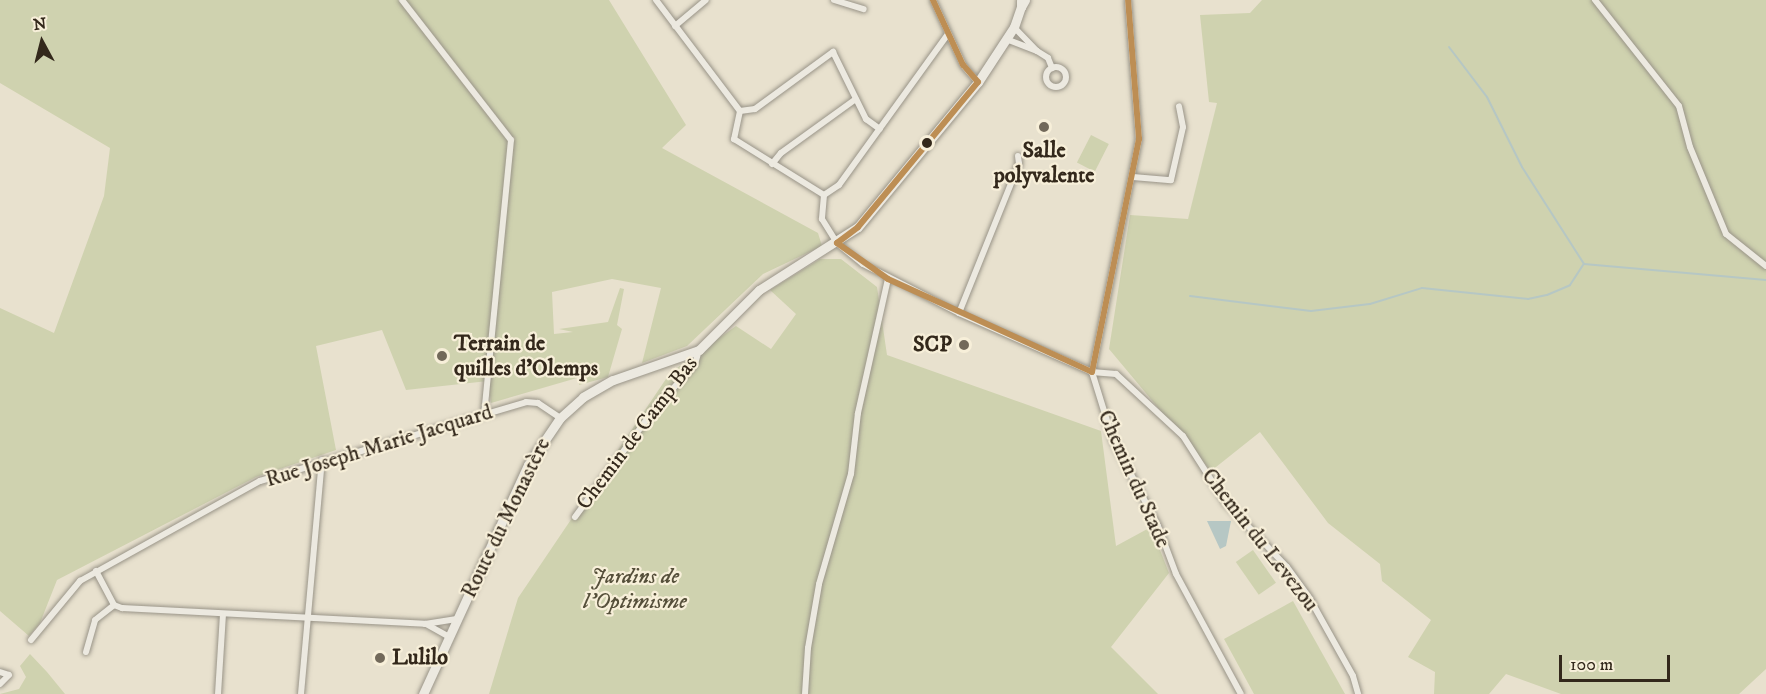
<!DOCTYPE html>
<meta charset="utf-8">
<style>
body{margin:0}
#map{position:relative;width:1766px;height:694px;overflow:hidden;background:#e8e1ce;font-family:"IM FELL DW Pica",serif}
div>[style]{position:absolute}
[style*='--x']{left:calc(var(--x)*1px);top:calc(var(--y)*1px);width:calc(var(--w)*1px);rotate:calc(var(--a)*1deg)}
.green>*{inset:0;background:#cfd2af;transform-origin:0 0}
.water>*{inset:0;background:#b6c7c4}
.stream>*{height:2px;margin:-1px;padding:0 1px;transform-origin:1px;border-radius:1px;background:#b6c7c4}
.roads{filter:drop-shadow(0 0 2px #999488) drop-shadow(0 0 2px #999488)}
.street>*{height:6px;margin:-3px;padding:0 3px;transform-origin:3px;border-radius:3px;background:#ece9e0}
.street>.ring{margin:-3px;padding:0;box-sizing:content-box;background:none;border:6px solid #ece9e0;border-radius:50%}
.secondary>*{height:9px;margin:-4.5px;padding:0 4.5px;transform-origin:4.5px;border-radius:4.5px;background:#ece9e0}
.bus-1>*{height:6px;margin:-3px;padding:0 3px;transform-origin:3px;border-radius:3px;background:#bd8e54}
.dots>*{width:16px;height:16px;translate:-50% -50%;box-sizing:border-box;border:3px solid #f7efd9;border-radius:50%}
span{translate:-50% -50%;white-space:nowrap;text-align:center;line-height:1.15;-webkit-text-stroke:4.5px #f7efd9;paint-order:stroke}
.poi-label{font-size:22px;color:#33281b;font-weight:700}
.left{translate:0 -50%;text-align:left}
.right{translate:-100% -50%;text-align:right}
.street-label{font-size:22px;color:#33281b}
.park-label{font-size:22px;color:#554f3a;font-style:italic}
.north{position:absolute;left:12px;top:12px;width:60px;height:60px;-webkit-text-stroke:4px #f7efd9;paint-order:stroke;rotate:353deg;font-size:16px;font-weight:700;line-height:24px;text-align:center;color:#33281b}
.north::after{content:'';display:block;margin:auto;width:21px;height:27px;background:#33281b;clip-path:polygon(50% 0,100% 100%,50% 72%,0 100%)}
.scale{position:absolute;left:1559px;top:655px;width:111px;height:27px;box-sizing:border-box;border:3px solid #33281b;border-top:0;padding-left:8px;font-size:18px;line-height:21px;white-space:nowrap;color:#33281b;-webkit-text-stroke:4px #f7efd9;paint-order:stroke}
</style>
<div id="map">
<div class="green">
<div style="clip-path:polygon(0 0,609px 0,686px 125px,662px 148px,818px 233px,822px 246px,763px 274px,687px 346px,642px 363px,661px 288px,612px 279px,552px 292px,554px 334px,573px 332px,559px 329px,608px 322px,620px 288px,624px 289px,617px 325px,622px 329px,608px 377px,579px 385px,583px 364px,577px 378px,491px 403px,488px 381px,406px 390px,382px 330px,316px 346px,336px 450px,256px 477px,57px 580px,40px 623px,29px 636px,0 611px,0 308px,54px 333px,104px 196px,110px 148px,0 83px)"></div>
<div style="clip-path:polygon(1262px 0,1766px 0,1766px 669px,1739px 694px,1561px 694px,1506px 674px,1489px 694px,1434px 694px,1435px 672px,1408px 657px,1431px 620px,1382px 581px,1380px 564px,1328px 523px,1260px 432px,1211px 471px,1109px 349px,1130px 215px,1188px 219px,1217px 103px,1209px 102px,1200px 15px,1250px 13px)"></div>
<div style="left:1091px;top:135px;width:20px;height:31px;rotate:27deg"></div>
<div style="clip-path:polygon(820px 259px,841px 259px,877px 287px,887px 355px,1101px 431px,1116px 546px,1151px 527px,1169px 573px,1111px 647px,1158px 694px,489px 694px,518px 598px,670px 373px,736px 326px,771px 349px,796px 314px,770px 290px)"></div>
<div style="left:1253px;top:550px;width:40px;height:21px;rotate:55deg"></div>
<div style="clip-path:polygon(1293px 601px,1345px 694px,1254px 694px,1224px 639px)"></div>
<div style="clip-path:polygon(30px 654px,47px 672px,65px 694px,0 694px,19px 689px,26px 677px,20px 666px)"></div>
</div>
<div class="water">
<div style="clip-path:polygon(1207px 521px,1231px 521px,1226px 546px,1220px 549px)"></div>
</div>
<div class="stream">
<div style="--x:1449;--y:47;--w:63;--a:52.8"></div>
<div style="--x:1487;--y:97;--w:78;--a:63.4"></div>
<div style="--x:1522;--y:167;--w:115;--a:57.4"></div>
<div style="--x:1584;--y:264;--w:183;--a:5"></div>
<div style="--x:1190;--y:296;--w:122;--a:7.1"></div>
<div style="--x:1311;--y:311;--w:59;--a:-6.8"></div>
<div style="--x:1370;--y:304;--w:54;--a:-17.1"></div>
<div style="--x:1422;--y:288;--w:107;--a:5.9"></div>
<div style="--x:1528;--y:299;--w:19;--a:-12"></div>
<div style="--x:1547;--y:295;--w:25;--a:-23"></div>
<div style="--x:1570;--y:285;--w:24;--a:-57"></div>
</div>
<div class="roads">
<div class="street">
<div style="--x:402;--y:0;--w:177;--a:52.1"></div>
<div style="--x:511;--y:140;--w:274;--a:95.6"></div>
<div style="--x:656;--y:0;--w:139;--a:52.9"></div>
<div style="--x:740;--y:111;--w:29;--a:102"></div>
<div style="--x:734;--y:139;--w:106;--a:31.9"></div>
<div style="--x:824;--y:195;--w:24;--a:95"></div>
<div style="--x:822;--y:219;--w:28;--a:58"></div>
<div style="--x:837;--y:243;--w:33;--a:39"></div>
<div style="--x:863;--y:264;--w:108;--a:27"></div>
<div style="--x:959;--y:313;--w:145;--a:23.9"></div>
<div style="--x:1092;--y:372;--w:24;--a:5"></div>
<div style="--x:1116;--y:374;--w:91;--a:42.8"></div>
<div style="--x:1183;--y:436;--w:80;--a:57.3"></div>
<div style="--x:1226;--y:503;--w:88;--a:46.4"></div>
<div style="--x:1287;--y:567;--w:39;--a:54"></div>
<div style="--x:1310;--y:599;--w:88;--a:60.8"></div>
<div style="--x:1353;--y:676;--w:19;--a:74"></div>
<div style="--x:834;--y:0;--w:31;--a:17"></div>
<div style="--x:933;--y:0;--w:72;--a:65.2"></div>
<div style="--x:963;--y:65;--w:23;--a:49"></div>
<div style="--x:1128;--y:0;--w:139;--a:85.5"></div>
<div style="--x:1139;--y:139;--w:238;--a:101.4"></div>
<div style="--x:1092;--y:372;--w:71;--a:72.8"></div>
<div style="--x:1113;--y:440;--w:97;--a:62.4"></div>
<div style="--x:1158;--y:526;--w:51;--a:69.4"></div>
<div style="--x:1176;--y:574;--w:136;--a:61.6"></div>
<div style="--x:1595;--y:0;--w:135;--a:51.6"></div>
<div style="--x:1679;--y:106;--w:42;--a:75"></div>
<div style="--x:1690;--y:147;--w:94;--a:67.5"></div>
<div style="--x:1726;--y:234;--w:51;--a:38.7"></div>
<div style="--x:675;--y:26;--w:40;--a:-40"></div>
<div style="--x:1006;--y:39;--w:33;--a:21"></div>
<div style="--x:1037;--y:51;--w:33;--a:-134"></div>
<div style="--x:1037;--y:51;--w:13;--a:32"></div>
<div style="--x:1048;--y:58;--w:11;--a:68"></div>
<div class="ring" style="left:1046px;top:67px;width:14px;height:14px"></div>
<div style="--x:740;--y:111;--w:15;--a:-8"></div>
<div style="--x:755;--y:109;--w:97;--a:-36.2"></div>
<div style="--x:833;--y:52;--w:75;--a:63.8"></div>
<div style="--x:866;--y:119;--w:17;--a:36"></div>
<div style="--x:772;--y:164;--w:14;--a:-51"></div>
<div style="--x:781;--y:153;--w:92;--a:-35.8"></div>
<div style="--x:1133;--y:177;--w:38;--a:5"></div>
<div style="--x:1171;--y:180;--w:54;--a:-77.2"></div>
<div style="--x:1183;--y:127;--w:21;--a:-101"></div>
<div style="--x:824;--y:195;--w:18;--a:-34"></div>
<div style="--x:839;--y:185;--w:186;--a:-54.2"></div>
<div style="--x:959;--y:313;--w:161;--a:-68.1"></div>
<div style="--x:1019;--y:164;--w:8;--a:-97"></div>
<div style="--x:575;--y:517;--w:130;--a:-53.7"></div>
<div style="--x:652;--y:412;--w:64;--a:-48.1"></div>
<div style="--x:695;--y:364;--w:15;--a:-74"></div>
<div style="--x:96;--y:571;--w:38;--a:62"></div>
<div style="--x:114;--y:605;--w:9;--a:21"></div>
<div style="--x:122;--y:608;--w:303;--a:3"></div>
<div style="--x:425;--y:624;--w:32;--a:-9"></div>
<div style="--x:426;--y:624;--w:26;--a:29"></div>
<div style="--x:31;--y:640;--w:77;--a:-50.3"></div>
<div style="--x:80;--y:581;--w:206;--a:-29.1"></div>
<div style="--x:260;--y:481;--w:277;--a:-16.5"></div>
<div style="--x:526;--y:402;--w:12;--a:5"></div>
<div style="--x:538;--y:403;--w:27;--a:34"></div>
<div style="--x:86;--y:652;--w:33;--a:-74"></div>
<div style="--x:95;--y:620;--w:24;--a:-38"></div>
<div style="--x:0;--y:672;--w:9;--a:18"></div>
<div style="--x:9;--y:675;--w:13;--a:135"></div>
<div style="--x:218;--y:694;--w:79;--a:-86.4"></div>
<div style="--x:301;--y:694;--w:235;--a:-84.9"></div>
<div style="--x:805;--y:694;--w:46;--a:-86.3"></div>
<div style="--x:808;--y:648;--w:65;--a:-80.2"></div>
<div style="--x:819;--y:584;--w:115;--a:-73.8"></div>
<div style="--x:851;--y:474;--w:61;--a:-83.5"></div>
<div style="--x:858;--y:413;--w:137;--a:-77.4"></div>
</div>
<div class="secondary">
<div style="--x:1021;--y:0;--w:7;--a:90"></div>
<div style="--x:1021;--y:7;--w:8;--a:-60"></div>
<div style="--x:423;--y:694;--w:252;--a:-65.4"></div>
<div style="--x:528;--y:465;--w:57;--a:-55.8"></div>
<div style="--x:560;--y:418;--w:31;--a:-42"></div>
<div style="--x:583;--y:397;--w:34;--a:-30"></div>
<div style="--x:613;--y:380;--w:91;--a:-19.2"></div>
<div style="--x:699;--y:350;--w:85;--a:-45"></div>
<div style="--x:759;--y:290;--w:117;--a:-32.5"></div>
<div style="--x:858;--y:227;--w:188;--a:-50.4"></div>
<div style="--x:978;--y:82;--w:66;--a:-56.8"></div>
<div style="--x:1014;--y:27;--w:21;--a:-71"></div>
</div>
</div>
<div class="bus-1">
<div style="--x:837;--y:243;--w:26;--a:-37"></div>
<div style="--x:858;--y:227;--w:188;--a:-50.4"></div>
<div style="--x:978;--y:82;--w:23;--a:-131"></div>
<div style="--x:963;--y:65;--w:72;--a:-114.8"></div>
<div style="--x:837;--y:243;--w:62;--a:35.2"></div>
<div style="--x:888;--y:279;--w:224;--a:24.5"></div>
<div style="--x:1092;--y:372;--w:238;--a:-78.6"></div>
<div style="--x:1139;--y:139;--w:139;--a:-94.5"></div>
</div>
<div class="dots">
<div style="left:1044px;top:127px;background:#72695a"></div>
<div style="left:927px;top:143px;background:#33281b"></div>
<div style="left:964px;top:345px;background:#72695a"></div>
<div style="left:442px;top:356px;background:#72695a"></div>
<div style="left:380px;top:658px;background:#72695a"></div>
</div>
<div class="poi-label">
<span style="left:1044px;top:163px">Salle<br>polyvalente</span>
<span class="left" style="left:454px;top:356px">Terrain de<br>quilles d'Olemps</span>
<span class="right" style="left:952px;top:345px">SCP</span>
<span class="left" style="left:392px;top:658px">Lulilo</span>
</div>
<div class="street-label">
<span style="left:637px;top:433px;rotate:-53deg">Chemin de Camp Bas</span>
<span style="left:379px;top:446px;rotate:-17deg">Rue Joseph Marie Jacquard</span>
<span style="left:1134px;top:479px;rotate:66deg">Chemin du Stade</span>
<span style="left:506px;top:518px;rotate:-64deg">Route du Monastère</span>
<span style="left:1260px;top:540px;rotate:52deg">Chemin du Levezou</span>
</div>
<div class="park-label">
<span style="left:635px;top:589px">Jardins de<br>l’Optimisme</span>
</div>
<div class="north">N</div>
<div class="scale">100 m</div>
</div>
